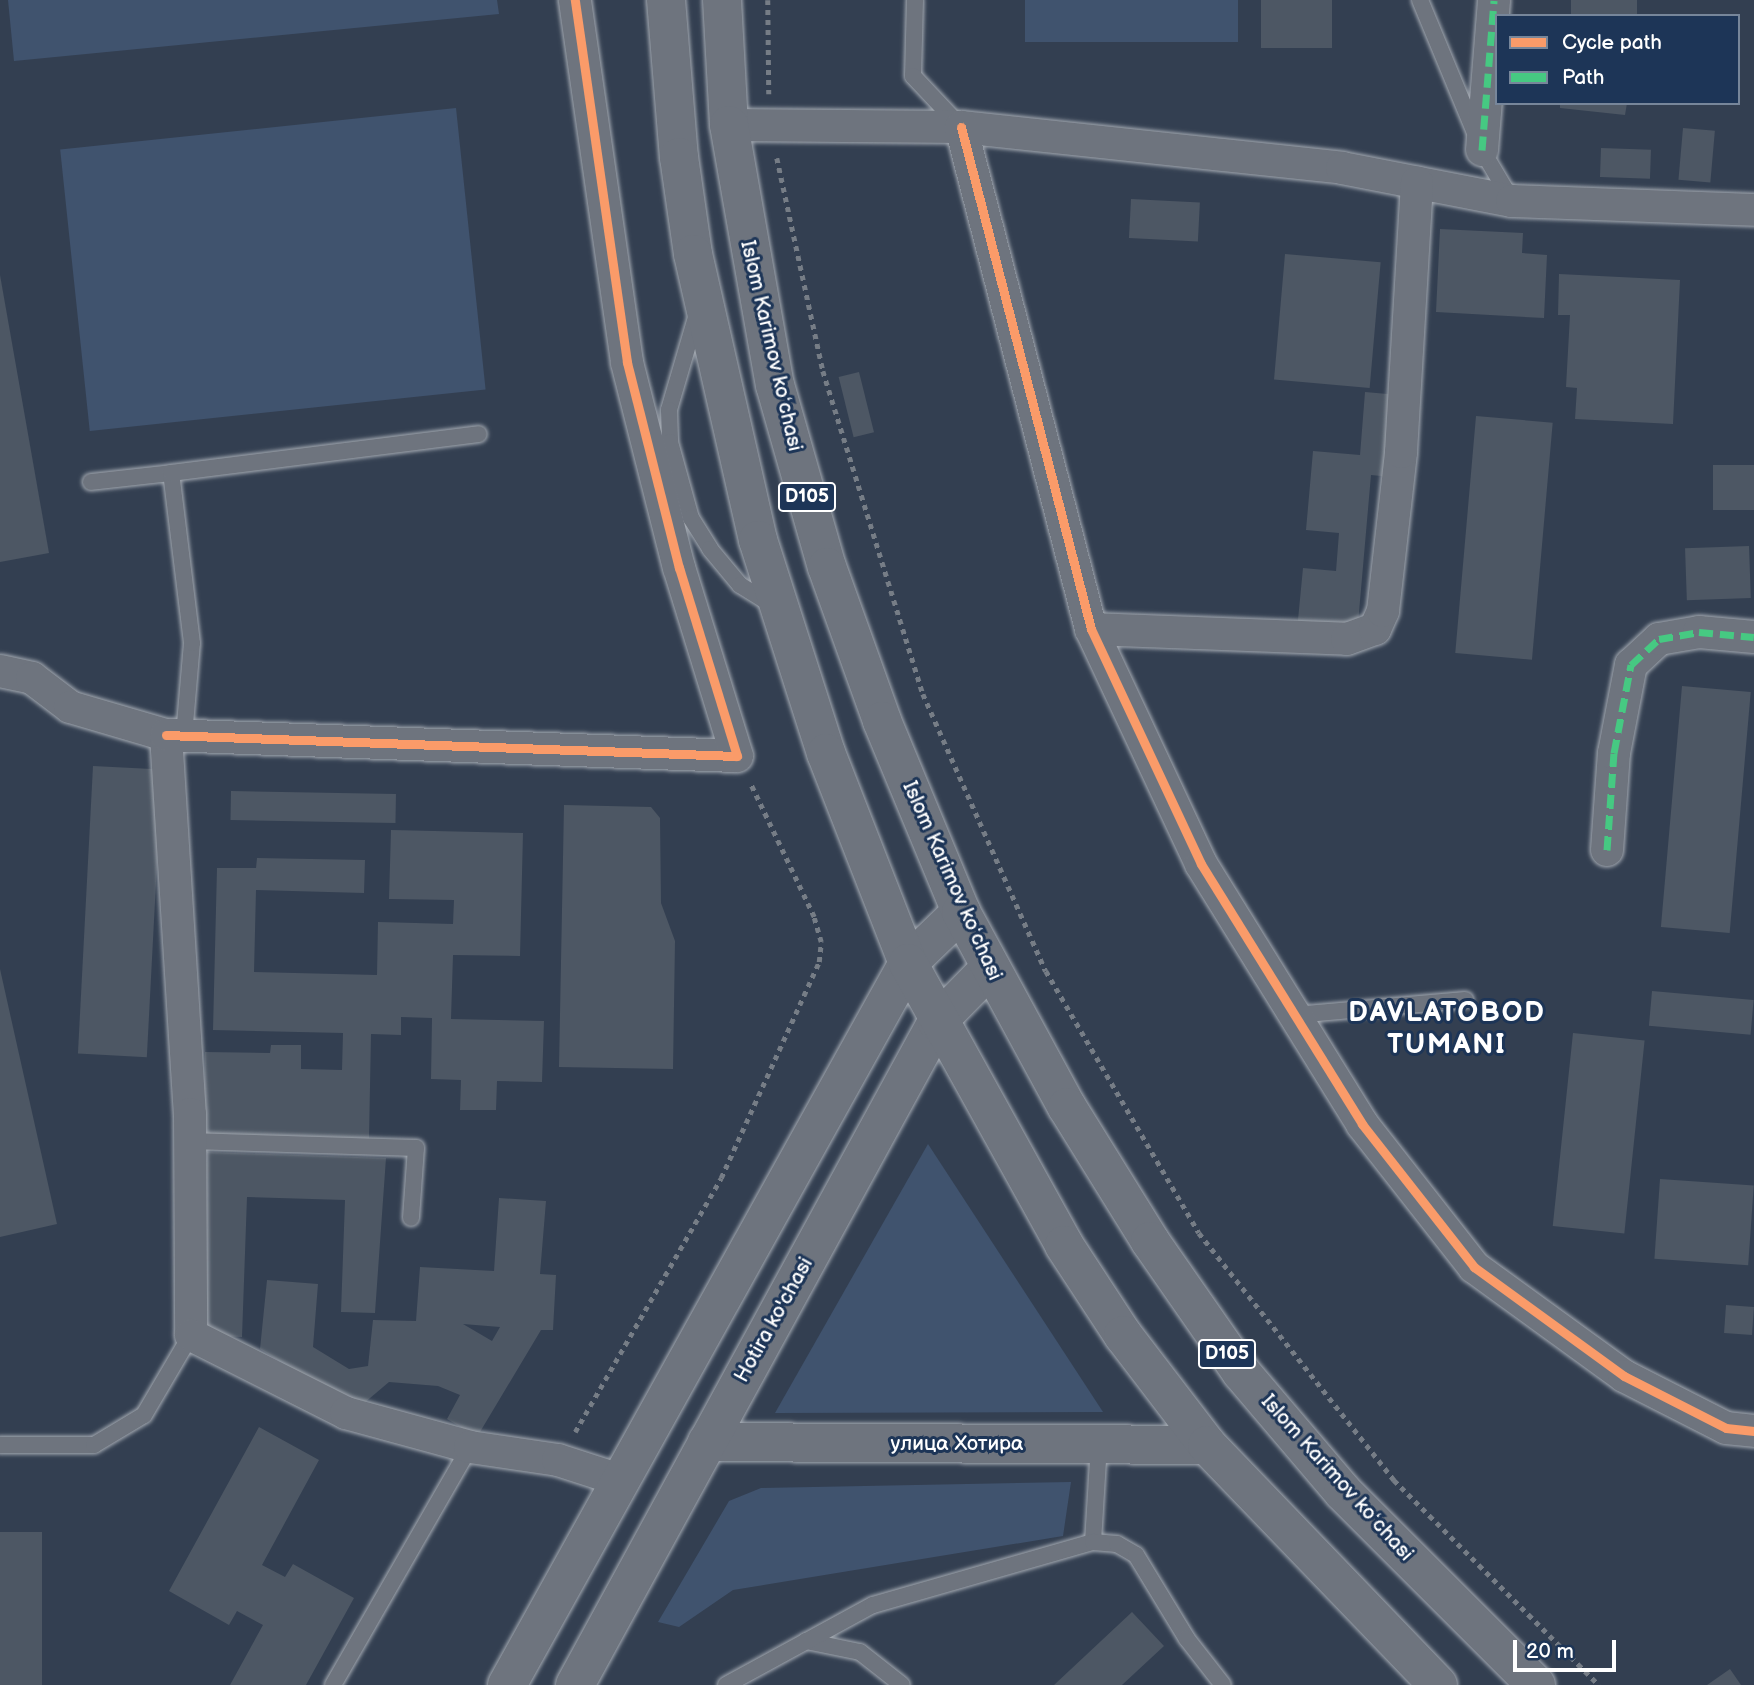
<!DOCTYPE html>
<meta charset="utf-8">
<style>
body{margin:0}
#map{position:relative;width:1754px;height:1685px;overflow:hidden;background:#333f51;font-family:"Balsamiq Sans",sans-serif}
div>[style]{position:absolute}
[style*='--x']{left:calc(var(--x)*1px);top:calc(var(--y)*1px);width:calc(var(--w)*1px);rotate:calc(var(--a)*1deg)}
.green>*{inset:0;background:#40536e;transform-origin:0 0}
.building>*{inset:0;background:#4d5764;transform-origin:0 0}
.path>*{height:4.5px;margin-top:-2.25px;transform-origin:0;background:repeating-linear-gradient(90deg,#767d86 0 5px,transparent 0 10px)}
.roads{filter:drop-shadow(0 0 2px #a3a9b1) drop-shadow(0 0 2px #a3a9b1)}
.service>*{height:16px;margin:-8px;padding:0 8px;transform-origin:8px;border-radius:8px;background:#6e747e}
.minor>*{height:32px;margin:-16px;padding:0 16px;transform-origin:16px;border-radius:16px;background:#6e747e}
.secondary>*{height:38px;margin:-19px;padding:0 19px;transform-origin:19px;border-radius:19px;background:#6e747e}
.primary>*{height:38px;margin:-19px;padding:0 19px;transform-origin:19px;border-radius:19px;background:#6e747e}
.quiet>*{height:7px;margin-top:-3.5px;transform-origin:0;background:repeating-linear-gradient(90deg,#46c982 0 14px,transparent 0 21px)}
.cycleway>*{height:9px;margin:-4.5px;padding:0 4.5px;transform-origin:4.5px;border-radius:4.5px;background:#fa9b69}
span{translate:-50% -50%;white-space:nowrap;text-align:center;line-height:1.15;-webkit-text-stroke:6px #1d3557;paint-order:stroke}
.shield-label span{padding:2px 5px;background:#1d3557;border:2px solid;border-radius:5px;-webkit-text-stroke-width:0}
.shield-label{font-size:19px;color:#fff;font-weight:700}
.street-label{font-size:21px;color:#fff}
.district-label{font-size:28px;color:#fff;font-weight:700;letter-spacing:2px}
.legend{position:absolute;left:1495px;top:14px;width:245px;height:91px;box-sizing:border-box;background:#1d3557;border:2px solid #77869a;margin:0;padding:9px 12px;list-style:none;font-size:21px;color:#fff}
.legend li{display:flex;align-items:center;gap:14px;height:35px}
.legend b{width:35px;border:2px solid #77869a}
.scale{position:absolute;left:1513px;top:1640px;width:103px;height:32px;box-sizing:border-box;border:4px solid #fff;border-top:0;padding-left:9px;font-size:21px;line-height:24px;white-space:nowrap;color:#fff;-webkit-text-stroke:5px #1d3557;paint-order:stroke}
</style>
<div id="map">
<div class="green">
<div style="clip-path:polygon(8px 0,497px 0,499px 14px,14px 61px)"></div>
<div style="left:1025px;top:0;width:213px;height:42px"></div>
<div style="left:456px;top:108px;width:283px;height:398px;rotate:84deg"></div>
<div style="clip-path:polygon(928px 1144px,1103px 1412px,775px 1413px)"></div>
<div style="clip-path:polygon(1071px 1482px,1063px 1536px,733px 1590px,679px 1627px,658px 1622px,729px 1501px,761px 1488px)"></div>
</div>
<div class="building">
<div style="left:1261px;top:0;width:71px;height:48px"></div>
<div style="left:1571px;top:0;width:66px;height:16px"></div>
<div style="clip-path:polygon(1560px 103px,1627px 103px,1625px 115px,1560px 108px)"></div>
<div style="left:1683px;top:128px;width:32px;height:52px;rotate:5deg"></div>
<div style="left:1601px;top:148px;width:50px;height:29px;rotate:2deg"></div>
<div style="left:1131px;top:199px;width:69px;height:39px;rotate:3deg"></div>
<div style="clip-path:polygon(1440px 229px,1523px 233px,1522px 253px,1547px 255px,1544px 318px,1436px 312px)"></div>
<div style="left:1285px;top:254px;width:96px;height:126px;rotate:5deg"></div>
<div style="clip-path:polygon(1559px 274px,1680px 280px,1673px 424px,1575px 419px,1577px 388px,1566px 387px,1570px 315px,1558px 315px)"></div>
<div style="clip-path:polygon(0 275px,49px 553px,0 562px)"></div>
<div style="left:859px;top:372px;width:62px;height:21px;rotate:76deg"></div>
<div style="clip-path:polygon(1365px 392px,1399px 395px,1392px 477px,1371px 475px,1357px 635px,1297px 630px,1303px 568px,1336px 571px,1339px 533px,1306px 530px,1313px 451px,1360px 455px)"></div>
<div style="left:1476px;top:416px;width:77px;height:238px;rotate:5deg"></div>
<div style="left:1713px;top:465px;width:41px;height:45px"></div>
<div style="left:1749px;top:546px;width:52px;height:64px;rotate:88deg"></div>
<div style="left:1682px;top:686px;width:69px;height:242px;rotate:5deg"></div>
<div style="left:93px;top:766px;width:69px;height:288px;rotate:3deg"></div>
<div style="left:231px;top:791px;width:165px;height:29px;rotate:1deg"></div>
<div style="clip-path:polygon(564px 805px,651px 807px,660px 818px,661px 903px,675px 941px,673px 1069px,559px 1067px)"></div>
<div style="clip-path:polygon(391px 830px,523px 833px,520px 956px,453px 955px,451px 1019px,544px 1021px,542px 1082px,497px 1081px,496px 1110px,460px 1110px,461px 1080px,431px 1079px,432px 1018px,401px 1017px,401px 1035px,371px 1034px,369px 1139px,203px 1136px,205px 1052px,270px 1053px,271px 1045px,301px 1045px,301px 1069px,342px 1070px,343px 1033px,213px 1030px,217px 868px,256px 868px,257px 858px,365px 860px,364px 893px,256px 890px,254px 972px,377px 975px,378px 922px,453px 924px,454px 900px,389px 899px)"></div>
<div style="clip-path:polygon(0 969px,57px 1224px,0 1237px)"></div>
<div style="left:1652px;top:991px;width:102px;height:35px;rotate:5deg"></div>
<div style="left:1573px;top:1033px;width:72px;height:194px;rotate:6deg"></div>
<div style="clip-path:polygon(207px 1152px,386px 1158px,375px 1313px,341px 1312px,345px 1200px,247px 1197px,242px 1337px,201px 1335px)"></div>
<div style="left:1660px;top:1179px;width:94px;height:80px;rotate:4deg"></div>
<div style="clip-path:polygon(evenodd,499px 1198px,546px 1201px,540px 1274px,556px 1275px,553px 1330px,541px 1330px,477px 1437px,447px 1419px,460px 1395px,438px 1386px,389px 1382px,363px 1404px,346px 1402px,260px 1349px,267px 1280px,318px 1284px,313px 1347px,349px 1369px,368px 1366px,373px 1320px,416px 1321px,420px 1267px,494px 1271px,499px 1198px,463px 1324px,500px 1327px,492px 1341px,463px 1324px)"></div>
<div style="left:1726px;top:1305px;width:28px;height:28px;rotate:4deg"></div>
<div style="clip-path:polygon(259px 1427px,319px 1460px,262px 1565px,285px 1577px,293px 1564px,354px 1598px,306px 1685px,230px 1685px,263px 1625px,237px 1611px,229px 1625px,169px 1591px)"></div>
<div style="left:0;top:1532px;width:42px;height:153px"></div>
<div style="clip-path:polygon(1132px 1612px,1164px 1646px,1122px 1685px,1054px 1685px)"></div>
<div style="clip-path:polygon(1730px 1669px,1741px 1685px,1707px 1685px)"></div>
</div>
<div class="path">
<div style="--x:768;--y:0;--w:94;--a:89.4"></div>
<div style="--x:777;--y:158;--w:218;--a:77.8"></div>
<div style="--x:823;--y:371;--w:338;--a:72.8"></div>
<div style="--x:923;--y:694;--w:303;--a:66.1"></div>
<div style="--x:1046;--y:971;--w:303;--a:59.7"></div>
<div style="--x:1199;--y:1233;--w:315;--a:51.7"></div>
<div style="--x:1394;--y:1480;--w:290;--a:45"></div>
<div style="--x:575;--y:1432;--w:293;--a:-60.1"></div>
<div style="--x:721;--y:1178;--w:237;--a:-65.6"></div>
<div style="--x:819;--y:962;--w:20;--a:-84"></div>
<div style="--x:821;--y:942;--w:26;--a:-106"></div>
<div style="--x:814;--y:917;--w:146;--a:-115.5"></div>
</div>
<div class="roads">
<div class="service">
<div style="--x:915;--y:0;--w:76;--a:91.5"></div>
<div style="--x:913;--y:76;--w:69;--a:46.8"></div>
<div style="--x:1420;--y:0;--w:162;--a:67.5"></div>
<div style="--x:1482;--y:150;--w:57;--a:59.4"></div>
<div style="--x:697;--y:314;--w:100;--a:106.3"></div>
<div style="--x:669;--y:410;--w:32;--a:88"></div>
<div style="--x:670;--y:442;--w:79;--a:74.6"></div>
<div style="--x:691;--y:518;--w:36;--a:58"></div>
<div style="--x:710;--y:549;--w:47;--a:50.2"></div>
<div style="--x:740;--y:585;--w:36;--a:32"></div>
<div style="--x:91;--y:482;--w:81;--a:-6.4"></div>
<div style="--x:184;--y:736;--w:93;--a:-85.1"></div>
<div style="--x:192;--y:643;--w:171;--a:-97"></div>
<div style="--x:171;--y:473;--w:310;--a:-7.2"></div>
<div style="--x:1294;--y:1015;--w:172;--a:-5"></div>
<div style="--x:190;--y:1141;--w:226;--a:1.8"></div>
<div style="--x:416;--y:1148;--w:70;--a:94.1"></div>
<div style="--x:0;--y:1445;--w:94;--a:0"></div>
<div style="--x:94;--y:1445;--w:58;--a:-31"></div>
<div style="--x:144;--y:1415;--w:93;--a:-59.6"></div>
<div style="--x:1093;--y:1542;--w:98;--a:-86.5"></div>
<div style="--x:806;--y:1641;--w:55;--a:11.5"></div>
<div style="--x:860;--y:1652;--w:53;--a:38.2"></div>
<div style="--x:333;--y:1685;--w:275;--a:-60.1"></div>
<div style="--x:726;--y:1685;--w:167;--a:-28.6"></div>
<div style="--x:873;--y:1605;--w:229;--a:-16"></div>
<div style="--x:1093;--y:1542;--w:24;--a:5"></div>
<div style="--x:1117;--y:1544;--w:22;--a:30"></div>
<div style="--x:1136;--y:1555;--w:98;--a:58.7"></div>
<div style="--x:1187;--y:1639;--w:58;--a:52"></div>
</div>
<div class="minor">
<div style="--x:729;--y:125;--w:232;--a:0.5"></div>
<div style="--x:961;--y:127;--w:383;--a:6.1"></div>
<div style="--x:1342;--y:168;--w:173;--a:11"></div>
<div style="--x:1512;--y:201;--w:242;--a:2.1"></div>
<div style="--x:961;--y:127;--w:519;--a:75.48"></div>
<div style="--x:1091;--y:629;--w:259;--a:64.9"></div>
<div style="--x:1201;--y:864;--w:306;--a:58.2"></div>
<div style="--x:1362;--y:1124;--w:182;--a:51.9"></div>
<div style="--x:1474;--y:1267;--w:185;--a:36"></div>
<div style="--x:1624;--y:1376;--w:114;--a:27"></div>
<div style="--x:1726;--y:1428;--w:28;--a:6"></div>
<div style="--x:1482;--y:150;--w:150;--a:-85.4"></div>
<div style="--x:1091;--y:629;--w:256;--a:2.2"></div>
<div style="--x:1347;--y:639;--w:30;--a:-20"></div>
<div style="--x:1375;--y:629;--w:20;--a:-66"></div>
<div style="--x:1383;--y:611;--w:160;--a:-83.5"></div>
<div style="--x:1401;--y:452;--w:270;--a:-86.6"></div>
<div style="--x:0;--y:671;--w:33;--a:12"></div>
<div style="--x:32;--y:678;--w:48;--a:37.3"></div>
<div style="--x:70;--y:707;--w:100;--a:16.3"></div>
<div style="--x:166;--y:735;--w:380;--a:86.4"></div>
<div style="--x:190;--y:1114;--w:221;--a:89.7"></div>
<div style="--x:191;--y:1335;--w:174;--a:26.7"></div>
<div style="--x:346;--y:1413;--w:129;--a:15.3"></div>
<div style="--x:470;--y:1447;--w:89;--a:8.4"></div>
<div style="--x:558;--y:1460;--w:65;--a:17.9"></div>
<div style="--x:166;--y:735;--w:571;--a:2.11"></div>
<div style="--x:737;--y:756;--w:197;--a:-107.1"></div>
<div style="--x:679;--y:568;--w:212;--a:-104.2"></div>
<div style="--x:627;--y:362;--w:366;--a:-98.2"></div>
<div style="--x:1607;--y:850;--w:97;--a:-85.9"></div>
<div style="--x:1614;--y:753;--w:90;--a:-79.1"></div>
<div style="--x:1631;--y:665;--w:38;--a:-43"></div>
<div style="--x:1659;--y:639;--w:41;--a:-9.9"></div>
<div style="--x:1699;--y:632;--w:55;--a:5.2"></div>
</div>
<div class="secondary">
<div style="--x:707;--y:1442;--w:500;--a:0.34"></div>
<div style="--x:507;--y:1685;--w:826;--a:-60.95"></div>
<div style="--x:908;--y:963;--w:74;--a:-43.9"></div>
<div style="--x:575;--y:1685;--w:755;--a:-61.37"></div>
<div style="--x:937;--y:1022;--w:76;--a:-45.5"></div>
</div>
<div class="primary">
<div style="--x:666;--y:0;--w:158;--a:85.3"></div>
<div style="--x:679;--y:157;--w:98;--a:81.8"></div>
<div style="--x:693;--y:254;--w:293;--a:77.2"></div>
<div style="--x:758;--y:540;--w:224;--a:72.3"></div>
<div style="--x:826;--y:753;--w:225;--a:68.7"></div>
<div style="--x:908;--y:963;--w:322;--a:61"></div>
<div style="--x:1064;--y:1245;--w:108;--a:56.8"></div>
<div style="--x:1123;--y:1335;--w:138;--a:52.6"></div>
<div style="--x:1207;--y:1445;--w:333;--a:46.1"></div>
<div style="--x:722;--y:0;--w:125;--a:86.8"></div>
<div style="--x:729;--y:125;--w:264;--a:80"></div>
<div style="--x:775;--y:385;--w:189;--a:74.1"></div>
<div style="--x:827;--y:567;--w:164;--a:70.3"></div>
<div style="--x:882;--y:721;--w:207;--a:67.5"></div>
<div style="--x:961;--y:912;--w:222;--a:61.5"></div>
<div style="--x:1067;--y:1107;--w:158;--a:58.2"></div>
<div style="--x:1150;--y:1241;--w:160;--a:55.2"></div>
<div style="--x:1241;--y:1372;--w:157;--a:49.6"></div>
<div style="--x:1343;--y:1492;--w:273;--a:45"></div>
</div>
</div>
<div class="quiet">
<div style="--x:1482;--y:150;--w:150;--a:-85.4"></div>
<div style="--x:1607;--y:850;--w:97;--a:-85.9"></div>
<div style="--x:1614;--y:753;--w:90;--a:-79.1"></div>
<div style="--x:1631;--y:665;--w:38;--a:-43"></div>
<div style="--x:1659;--y:639;--w:41;--a:-9.9"></div>
<div style="--x:1699;--y:632;--w:55;--a:5.2"></div>
</div>
<div class="cycleway">
<div style="--x:961;--y:127;--w:519;--a:75.48"></div>
<div style="--x:1091;--y:629;--w:259;--a:64.9"></div>
<div style="--x:1201;--y:864;--w:306;--a:58.2"></div>
<div style="--x:1362;--y:1124;--w:182;--a:51.9"></div>
<div style="--x:1474;--y:1267;--w:185;--a:36"></div>
<div style="--x:1624;--y:1376;--w:114;--a:27"></div>
<div style="--x:1726;--y:1428;--w:28;--a:6"></div>
<div style="--x:166;--y:735;--w:571;--a:2.11"></div>
<div style="--x:737;--y:756;--w:197;--a:-107.1"></div>
<div style="--x:679;--y:568;--w:212;--a:-104.2"></div>
<div style="--x:627;--y:362;--w:366;--a:-98.2"></div>
</div>
<div class="shield-label">
<span style="left:807px;top:497px">D105</span>
<span style="left:1227px;top:1354px">D105</span>
</div>
<div class="street-label">
<span style="left:771px;top:346px;rotate:77deg">Islom Karimov koʻchasi</span>
<span style="left:952px;top:881px;rotate:66deg">Islom Karimov koʻchasi</span>
<span style="left:774px;top:1320px;rotate:-61deg">Hotira ko'chasi</span>
<span style="left:957px;top:1444px">улица Хотира</span>
<span style="left:1337px;top:1478px;rotate:48deg">Islom Karimov koʻchasi</span>
</div>
<div class="district-label">
<span style="left:1447px;top:1029px">DAVLATOBOD<br>TUMANI</span>
</div>
<ul class="legend">
<li><b style="height:9px;background:#fa9b69"></b>Cycle path</li>
<li><b style="height:9px;background:#46c982"></b>Path</li>
</ul>
<div class="scale">20 m</div>
</div>
